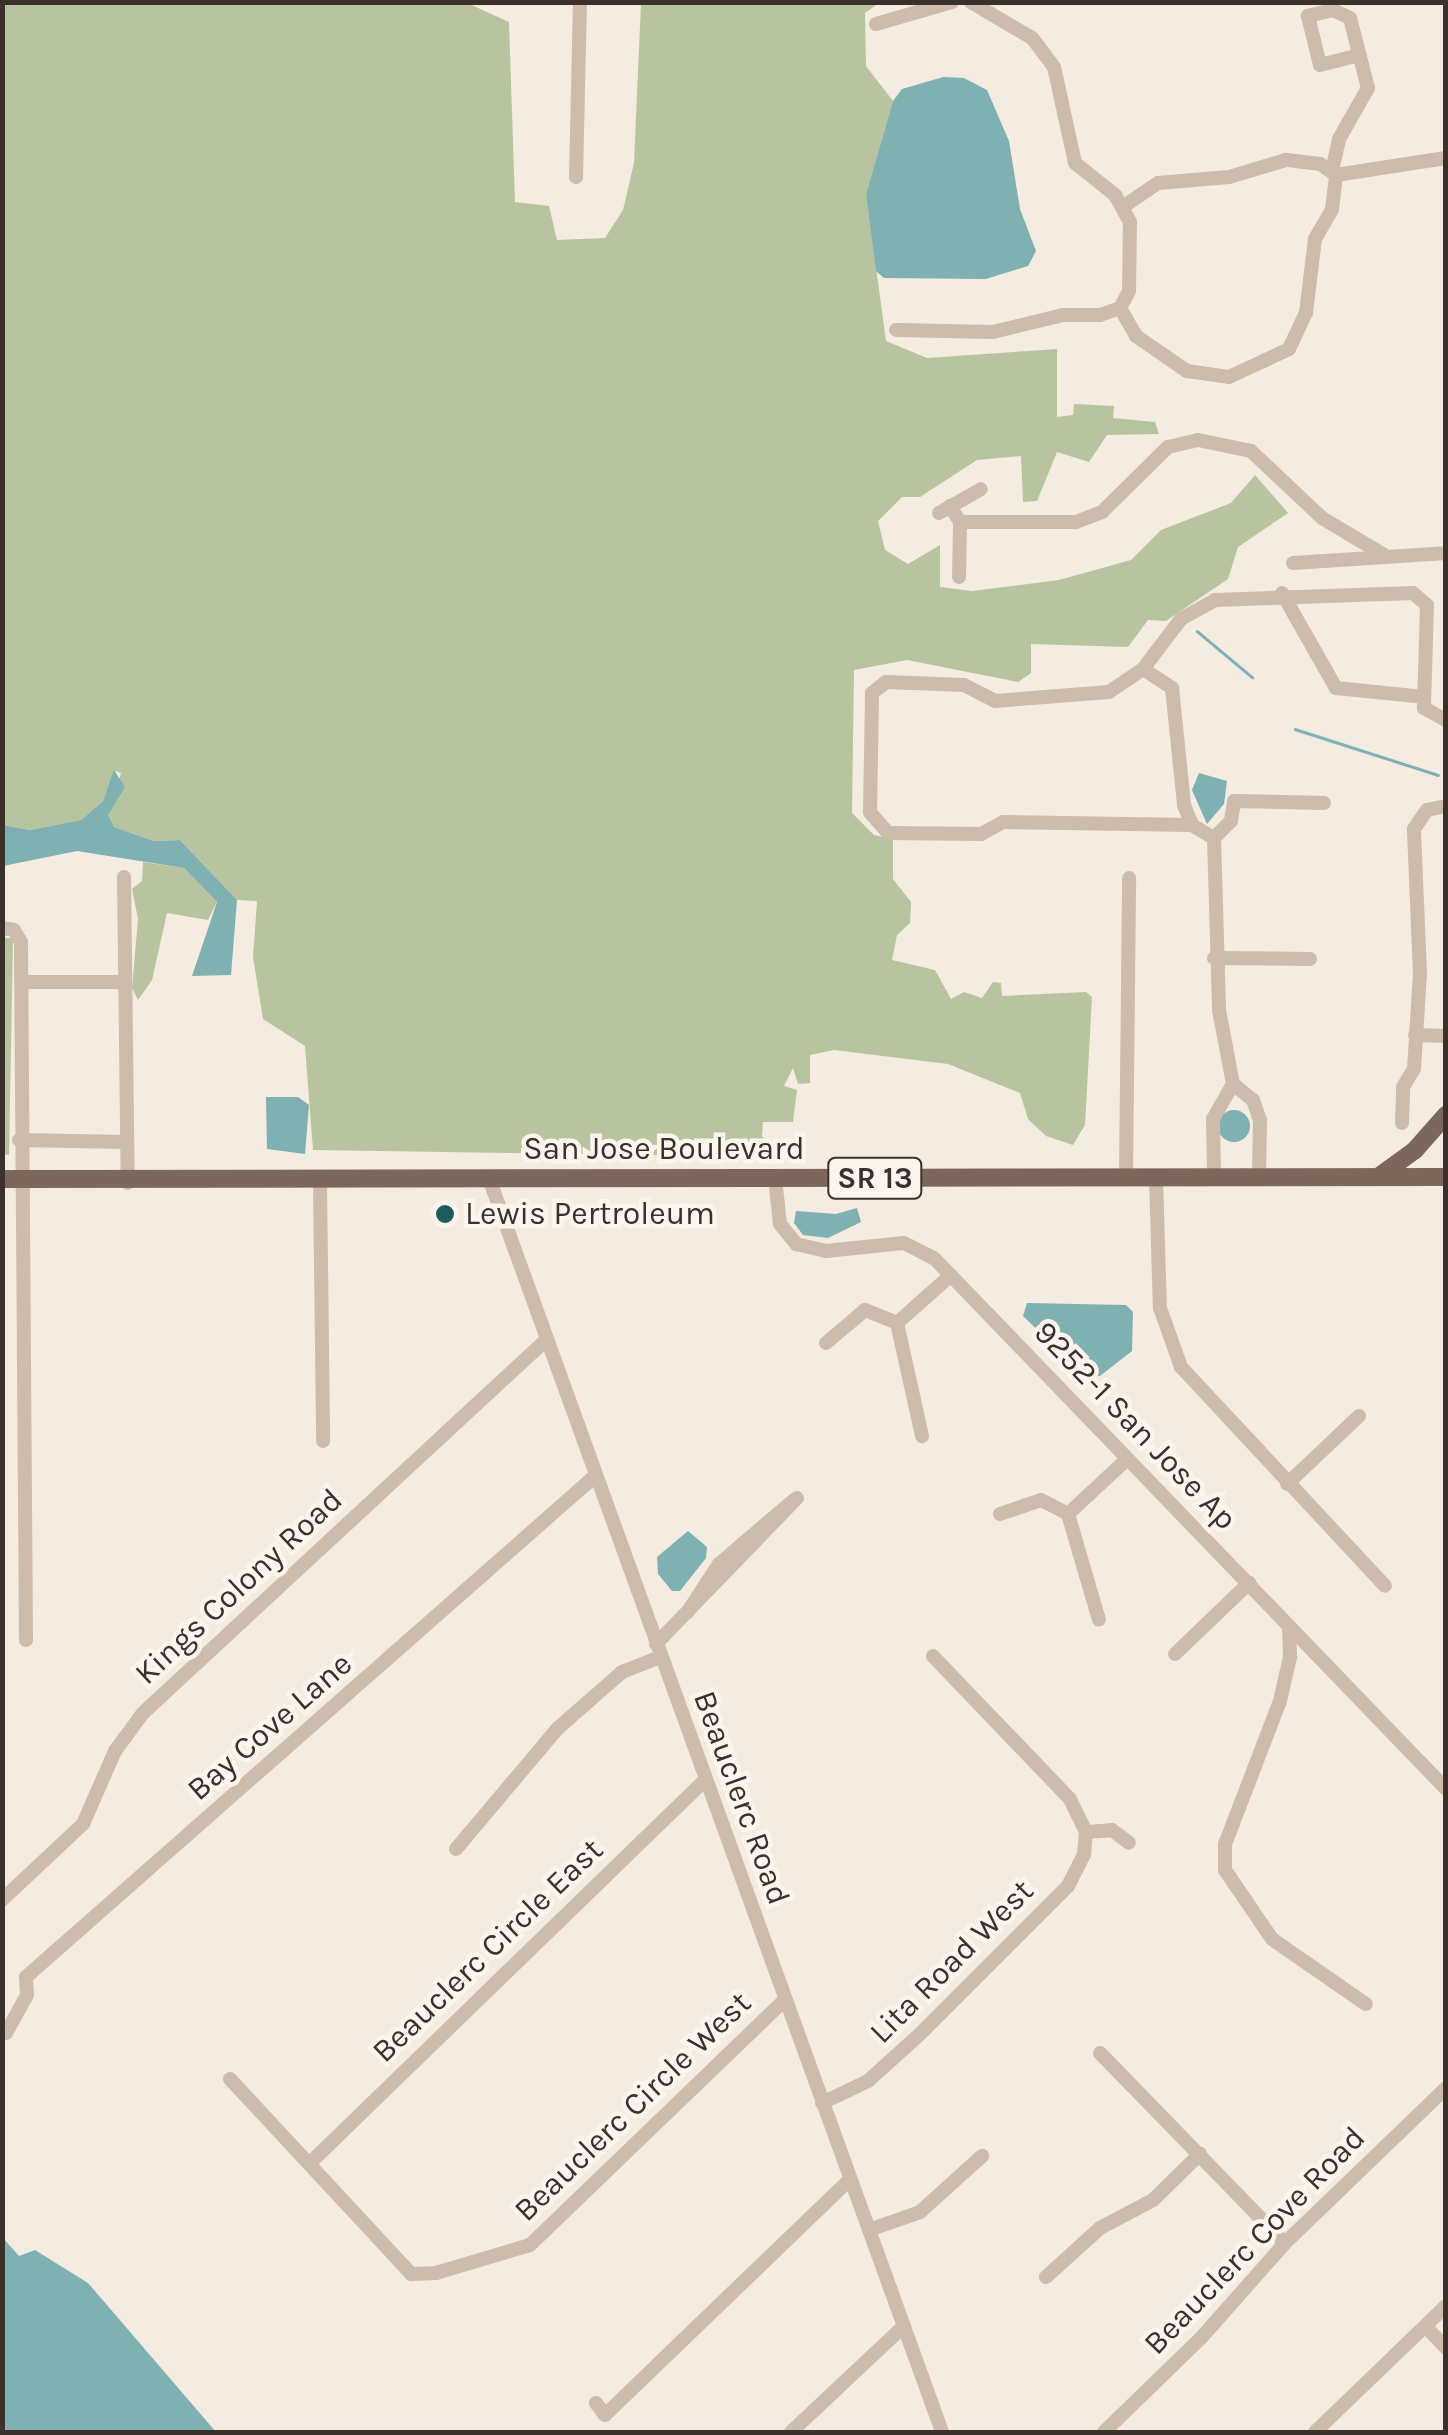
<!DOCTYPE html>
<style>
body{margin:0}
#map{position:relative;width:1448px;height:2435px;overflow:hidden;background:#f4ebe1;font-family:Karla,sans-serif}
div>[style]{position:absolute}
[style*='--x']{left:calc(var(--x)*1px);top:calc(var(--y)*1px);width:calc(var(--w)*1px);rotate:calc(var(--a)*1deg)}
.green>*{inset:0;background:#b8c4a0}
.water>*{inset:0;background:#7fb0b2}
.round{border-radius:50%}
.stream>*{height:2.5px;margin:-1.25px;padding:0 1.25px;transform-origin:1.25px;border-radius:1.25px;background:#7fb0b2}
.minor>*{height:14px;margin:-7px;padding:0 7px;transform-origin:7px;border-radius:7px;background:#cdbbac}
.major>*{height:18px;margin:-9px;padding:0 9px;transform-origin:9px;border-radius:9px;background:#7d675c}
.dots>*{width:28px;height:28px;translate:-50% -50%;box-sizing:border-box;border:5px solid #fbf5ee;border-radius:50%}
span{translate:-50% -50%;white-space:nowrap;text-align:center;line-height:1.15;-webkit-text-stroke:9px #fbf5ee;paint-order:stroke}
.shield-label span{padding:2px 8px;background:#fbf5ee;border:2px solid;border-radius:8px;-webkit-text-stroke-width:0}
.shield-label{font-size:30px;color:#3b302b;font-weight:700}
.street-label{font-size:32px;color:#3b302b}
.poi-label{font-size:32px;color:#3b302b}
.left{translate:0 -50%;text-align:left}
.frame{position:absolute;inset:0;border:5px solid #3b302b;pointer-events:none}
</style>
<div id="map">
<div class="green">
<div style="clip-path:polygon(465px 2px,509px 22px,515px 202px,549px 206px,557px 240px,605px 238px,623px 210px,634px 163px,641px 3px,879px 3px,865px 13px,866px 66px,893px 101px,866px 194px,886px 341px,927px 358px,1057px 349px,1057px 417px,1073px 415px,1074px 404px,1114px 406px,1113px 418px,1155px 422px,1159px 434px,1107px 435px,1089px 462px,1057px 452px,1037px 501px,1023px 502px,1021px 456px,977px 460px,920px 497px,902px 497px,878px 521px,885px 550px,908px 564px,940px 545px,940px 587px,972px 591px,1059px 580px,1131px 560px,1161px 530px,1231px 503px,1255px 475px,1288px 513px,1238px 547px,1228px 579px,1166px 621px,1148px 620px,1128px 647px,1031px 644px,1031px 673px,1018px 682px,907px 660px,854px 670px,852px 813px,874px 835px,893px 839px,893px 879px,911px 902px,910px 923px,897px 935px,892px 960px,935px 970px,951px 999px,964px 992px,982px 998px,993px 982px,1001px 983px,1002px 996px,1086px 992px,1092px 997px,1085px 1125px,1073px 1145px,1046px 1136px,1028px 1119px,1020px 1093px,948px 1064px,834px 1050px,810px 1055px,810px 1083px,798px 1084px,793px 1068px,784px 1086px,797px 1090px,793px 1122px,763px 1122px,762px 1136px,772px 1149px,781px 1149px,780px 1157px,313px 1150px,305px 1046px,263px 1019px,253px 957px,257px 901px,237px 900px,180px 840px,154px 841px,114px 827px,108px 816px,121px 773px,115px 771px,103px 801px,81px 820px,30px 830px,3px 825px,2px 3px)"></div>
<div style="clip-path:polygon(143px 862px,184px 868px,217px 902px,208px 920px,167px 913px,152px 980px,138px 1000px,132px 988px,138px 919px,132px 889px,142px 881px)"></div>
<div style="clip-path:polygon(2px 938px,13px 938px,9px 1155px,3px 1154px)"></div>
</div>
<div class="water">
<div style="clip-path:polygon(943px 77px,964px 78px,987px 90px,1009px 141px,1020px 209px,1036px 251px,1028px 266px,986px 279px,884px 278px,876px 271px,866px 194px,893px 101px,902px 89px)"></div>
<div style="clip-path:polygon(114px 770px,125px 787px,108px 815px,114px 827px,154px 841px,180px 840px,237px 900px,231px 975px,192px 976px,217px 902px,184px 868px,77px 851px,3px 866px,3px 825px,30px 830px,81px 820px,103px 801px)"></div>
<div style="clip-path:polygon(1199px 773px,1227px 781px,1224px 804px,1207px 824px,1192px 790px)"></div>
<div style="clip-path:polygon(266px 1097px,298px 1097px,309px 1105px,305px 1154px,267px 1149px)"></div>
<div class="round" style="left:1218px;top:1110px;width:32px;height:32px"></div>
<div style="clip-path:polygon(857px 1208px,861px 1222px,828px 1238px,803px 1235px,794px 1223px,796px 1211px,836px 1214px)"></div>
<div style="clip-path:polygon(1027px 1303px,1126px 1305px,1133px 1312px,1132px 1351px,1100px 1376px,1084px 1375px,1023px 1316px)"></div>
<div style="clip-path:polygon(688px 1531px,707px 1547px,706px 1558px,680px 1591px,672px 1591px,658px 1574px,657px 1557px)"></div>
<div style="clip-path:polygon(2px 2237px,19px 2256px,35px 2250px,88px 2283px,216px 2432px,3px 2432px)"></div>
</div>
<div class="stream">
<div style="--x:1197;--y:631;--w:72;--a:39.9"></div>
<div style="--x:1295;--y:729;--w:150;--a:17.8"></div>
</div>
<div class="minor">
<div style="--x:876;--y:24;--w:79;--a:-16.1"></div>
<div style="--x:1332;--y:170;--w:32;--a:-77"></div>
<div style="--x:1339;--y:139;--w:59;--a:-60.4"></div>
<div style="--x:1368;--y:88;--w:72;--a:-104.4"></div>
<div style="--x:1350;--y:18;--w:19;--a:-155"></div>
<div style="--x:1333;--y:10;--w:26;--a:167"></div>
<div style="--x:1308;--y:16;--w:50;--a:76.2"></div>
<div style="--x:1320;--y:65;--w:41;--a:-14"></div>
<div style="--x:1336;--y:175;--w:111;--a:-8.8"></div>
<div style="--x:576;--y:177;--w:175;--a:-88.7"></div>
<div style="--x:1120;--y:308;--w:32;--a:60"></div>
<div style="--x:1136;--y:336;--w:62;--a:34.5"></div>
<div style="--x:1187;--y:371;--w:42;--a:8.1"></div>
<div style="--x:1229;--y:377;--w:66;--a:-25"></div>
<div style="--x:1289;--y:349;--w:40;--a:-65"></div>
<div style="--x:1306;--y:313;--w:75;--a:-83.1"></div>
<div style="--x:1315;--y:239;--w:34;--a:-60"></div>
<div style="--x:1332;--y:209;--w:34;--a:-83"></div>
<div style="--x:1336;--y:175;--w:19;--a:-145"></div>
<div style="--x:1320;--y:164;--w:34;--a:-173"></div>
<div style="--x:1286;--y:160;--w:59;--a:163.4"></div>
<div style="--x:1229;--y:177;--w:71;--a:175.2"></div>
<div style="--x:1158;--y:183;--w:41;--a:145.9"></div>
<div style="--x:896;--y:330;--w:97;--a:1.2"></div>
<div style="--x:993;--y:332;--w:72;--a:-13.7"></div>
<div style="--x:1063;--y:315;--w:37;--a:0"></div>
<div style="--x:1100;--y:315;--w:21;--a:-19"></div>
<div style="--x:1120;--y:308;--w:19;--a:-62"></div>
<div style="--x:1129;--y:291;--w:69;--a:-89.2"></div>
<div style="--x:1130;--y:222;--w:31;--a:-119"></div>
<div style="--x:1115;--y:195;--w:51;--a:-141.3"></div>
<div style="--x:1075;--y:163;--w:98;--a:-102.3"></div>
<div style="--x:1054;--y:67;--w:36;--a:-127"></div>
<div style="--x:1032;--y:38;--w:71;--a:-149.5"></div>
<div style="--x:950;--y:506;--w:19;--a:58"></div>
<div style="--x:960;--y:522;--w:55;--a:91"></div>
<div style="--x:939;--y:513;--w:48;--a:-29.7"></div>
<div style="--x:960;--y:522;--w:116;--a:0"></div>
<div style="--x:1076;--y:522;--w:28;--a:-21"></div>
<div style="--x:1102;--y:512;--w:93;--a:-44.6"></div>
<div style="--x:1168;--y:447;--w:31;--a:-13"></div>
<div style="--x:1198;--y:440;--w:54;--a:11.7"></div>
<div style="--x:1251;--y:451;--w:98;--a:43.3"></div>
<div style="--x:1322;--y:518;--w:72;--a:30.8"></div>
<div style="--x:1293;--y:563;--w:153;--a:-3.7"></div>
<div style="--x:1282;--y:593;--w:109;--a:60.4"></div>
<div style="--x:1336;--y:688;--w:88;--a:5.8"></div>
<div style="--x:1143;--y:669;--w:35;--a:33"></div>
<div style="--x:1172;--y:688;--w:118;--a:84.1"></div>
<div style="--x:1184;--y:805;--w:22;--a:68"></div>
<div style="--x:1192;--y:825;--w:26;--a:31"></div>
<div style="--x:1214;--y:838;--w:172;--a:88.3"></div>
<div style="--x:1219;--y:1010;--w:75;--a:79.3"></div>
<div style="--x:1233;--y:1084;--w:26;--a:39"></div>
<div style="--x:1253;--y:1100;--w:21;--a:71"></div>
<div style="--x:1260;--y:1120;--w:56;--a:91"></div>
<div style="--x:1192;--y:825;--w:189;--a:-179.1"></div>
<div style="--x:1003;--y:822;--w:25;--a:151"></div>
<div style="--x:981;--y:834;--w:93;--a:-179.4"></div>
<div style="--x:888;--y:833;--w:28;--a:-131"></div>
<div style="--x:870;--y:812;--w:119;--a:-89"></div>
<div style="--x:872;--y:693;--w:18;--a:-38"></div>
<div style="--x:886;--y:682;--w:78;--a:2.2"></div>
<div style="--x:964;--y:685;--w:35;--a:27"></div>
<div style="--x:995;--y:701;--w:114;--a:-4.5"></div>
<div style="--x:1109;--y:692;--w:41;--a:-34.1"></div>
<div style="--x:1143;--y:669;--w:63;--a:-52.8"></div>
<div style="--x:1181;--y:619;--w:39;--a:-29"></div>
<div style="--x:1215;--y:600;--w:198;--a:-2"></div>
<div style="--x:1413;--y:593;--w:18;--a:41"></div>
<div style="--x:1427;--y:605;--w:103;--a:91.7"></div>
<div style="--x:1424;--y:708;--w:25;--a:29"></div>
<div style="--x:1214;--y:838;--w:24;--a:-45"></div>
<div style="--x:1231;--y:821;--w:20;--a:-81"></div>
<div style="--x:1234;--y:801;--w:90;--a:1.3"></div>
<div style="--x:124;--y:877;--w:306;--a:89.3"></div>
<div style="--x:2;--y:928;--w:12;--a:9"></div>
<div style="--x:14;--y:930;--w:14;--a:60"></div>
<div style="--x:21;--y:942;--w:698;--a:89.59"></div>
<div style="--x:1214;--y:958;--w:96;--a:0.6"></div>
<div style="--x:21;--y:982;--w:104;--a:0"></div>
<div style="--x:1415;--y:1035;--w:31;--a:2"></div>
<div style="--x:1402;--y:1123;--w:36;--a:-88"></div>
<div style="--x:1403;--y:1087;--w:21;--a:-59"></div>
<div style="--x:1414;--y:1069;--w:95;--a:-86.4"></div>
<div style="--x:1420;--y:974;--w:145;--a:-92.4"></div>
<div style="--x:1414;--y:829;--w:23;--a:-56"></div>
<div style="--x:1427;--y:810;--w:19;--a:-12"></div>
<div style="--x:19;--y:1140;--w:108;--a:1.1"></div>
<div style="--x:1214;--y:1176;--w:57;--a:-91"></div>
<div style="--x:1213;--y:1119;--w:40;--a:-60.3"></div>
<div style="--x:1126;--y:1177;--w:299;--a:-89.4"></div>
<div style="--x:1156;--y:1177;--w:131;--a:88.3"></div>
<div style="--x:1160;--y:1308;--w:63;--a:70.4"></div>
<div style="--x:1181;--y:1367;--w:299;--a:47"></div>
<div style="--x:775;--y:1178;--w:46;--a:83.8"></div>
<div style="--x:780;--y:1224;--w:26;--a:51"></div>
<div style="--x:796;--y:1244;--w:31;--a:13"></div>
<div style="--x:826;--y:1251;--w:78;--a:-5.9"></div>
<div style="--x:904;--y:1243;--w:34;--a:27"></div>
<div style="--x:934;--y:1258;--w:738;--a:46.04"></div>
<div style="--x:490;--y:1181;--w:1330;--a:70.13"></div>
<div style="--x:320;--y:1182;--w:259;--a:89.3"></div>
<div style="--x:897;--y:1323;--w:72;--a:-41.6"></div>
<div style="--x:826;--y:1343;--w:51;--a:-40.2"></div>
<div style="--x:865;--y:1310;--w:35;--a:22"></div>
<div style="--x:897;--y:1323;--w:116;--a:77.5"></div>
<div style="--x:1287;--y:1484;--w:99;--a:-43.4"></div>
<div style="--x:1000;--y:1514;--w:43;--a:-18.9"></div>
<div style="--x:1041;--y:1500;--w:30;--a:27"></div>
<div style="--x:1068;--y:1514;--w:110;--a:73.7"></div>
<div style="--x:1068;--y:1514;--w:81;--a:-43"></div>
<div style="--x:687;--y:1613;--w:59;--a:-56.9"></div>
<div style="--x:719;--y:1564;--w:99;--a:-40.5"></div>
<div style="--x:1289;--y:1626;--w:31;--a:88"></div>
<div style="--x:1290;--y:1657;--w:45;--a:102.8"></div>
<div style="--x:1280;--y:1701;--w:153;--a:111"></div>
<div style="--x:1225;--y:1844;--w:26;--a:90"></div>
<div style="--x:1225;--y:1870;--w:83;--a:55.7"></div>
<div style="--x:1272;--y:1939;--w:114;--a:34.7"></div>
<div style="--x:656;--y:1644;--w:203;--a:-46"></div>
<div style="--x:1175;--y:1654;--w:103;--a:-43.8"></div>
<div style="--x:1086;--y:1832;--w:26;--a:-4"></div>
<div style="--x:1112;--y:1830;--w:21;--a:37"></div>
<div style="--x:456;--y:1849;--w:157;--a:-49.9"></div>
<div style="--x:557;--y:1729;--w:86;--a:-41.2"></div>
<div style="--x:622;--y:1672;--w:41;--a:-21.5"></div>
<div style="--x:2;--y:1900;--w:111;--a:-43.2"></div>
<div style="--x:83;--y:1824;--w:80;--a:-66.3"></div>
<div style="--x:115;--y:1751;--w:47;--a:-53.6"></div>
<div style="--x:143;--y:1713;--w:549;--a:-42.79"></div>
<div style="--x:6;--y:2033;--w:43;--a:-61.1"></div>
<div style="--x:27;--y:1995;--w:18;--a:-93"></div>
<div style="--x:26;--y:1977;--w:758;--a:-41.36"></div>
<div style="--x:1100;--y:2053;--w:265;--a:45.8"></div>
<div style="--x:230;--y:2079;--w:266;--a:47.1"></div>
<div style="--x:411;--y:2274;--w:25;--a:-2"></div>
<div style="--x:436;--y:2273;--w:98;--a:-16.6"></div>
<div style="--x:530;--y:2245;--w:354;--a:-43.9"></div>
<div style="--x:822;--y:2103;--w:51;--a:-25.6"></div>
<div style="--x:868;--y:2081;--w:70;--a:-42.1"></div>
<div style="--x:920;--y:2034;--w:209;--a:-45"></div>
<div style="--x:1068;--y:1886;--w:36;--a:-63"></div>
<div style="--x:1084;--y:1854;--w:22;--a:-85"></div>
<div style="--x:1086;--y:1832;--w:37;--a:-116"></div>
<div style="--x:1070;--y:1799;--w:198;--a:-133.8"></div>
<div style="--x:310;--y:2163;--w:550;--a:-44.12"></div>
<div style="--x:869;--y:2230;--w:54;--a:-19.4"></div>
<div style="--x:920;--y:2212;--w:84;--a:-42.1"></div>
<div style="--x:1046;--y:2277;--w:73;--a:-42.2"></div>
<div style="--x:1100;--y:2228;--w:60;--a:-27.8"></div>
<div style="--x:1153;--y:2200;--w:66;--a:-44.4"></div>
<div style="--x:1425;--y:2326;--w:30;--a:46"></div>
<div style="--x:596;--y:2403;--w:15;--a:53"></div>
<div style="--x:605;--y:2415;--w:340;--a:-43.9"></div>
<div style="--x:791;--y:2432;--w:155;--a:-43.2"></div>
<div style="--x:1104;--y:2432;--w:135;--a:-44.1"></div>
<div style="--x:1201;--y:2338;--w:127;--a:-48.5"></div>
<div style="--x:1285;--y:2243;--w:223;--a:-43.9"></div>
<div style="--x:1315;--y:2432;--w:182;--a:-43.9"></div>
</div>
<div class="major">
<div style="--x:1378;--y:1177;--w:46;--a:-36.1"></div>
<div style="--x:1415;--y:1150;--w:47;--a:-48.5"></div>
<div style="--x:2;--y:1179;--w:1444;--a:-0.08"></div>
</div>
<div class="dots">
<div style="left:445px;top:1214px;background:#1f5a5e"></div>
</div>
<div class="shield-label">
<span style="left:875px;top:1178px">SR 13</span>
</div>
<div class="street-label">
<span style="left:664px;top:1149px">San Jose Boulevard</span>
<span style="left:1135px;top:1426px;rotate:46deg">9252-1 San Jose Ap</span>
<span style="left:239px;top:1587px;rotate:-43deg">Kings Colony Road</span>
<span style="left:270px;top:1727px;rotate:-41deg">Bay Cove Lane</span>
<span style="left:741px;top:1798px;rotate:70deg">Beauclerc Road</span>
<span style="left:488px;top:1951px;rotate:-44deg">Beauclerc Circle East</span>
<span style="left:952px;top:1962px;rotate:-45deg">Lita Road West</span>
<span style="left:633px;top:2107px;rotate:-44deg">Beauclerc Circle West</span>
<span style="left:1255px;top:2241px;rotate:-46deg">Beauclerc Cove Road</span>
</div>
<div class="poi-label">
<span class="left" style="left:465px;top:1214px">Lewis Pertroleum</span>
</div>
<div class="frame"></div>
</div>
